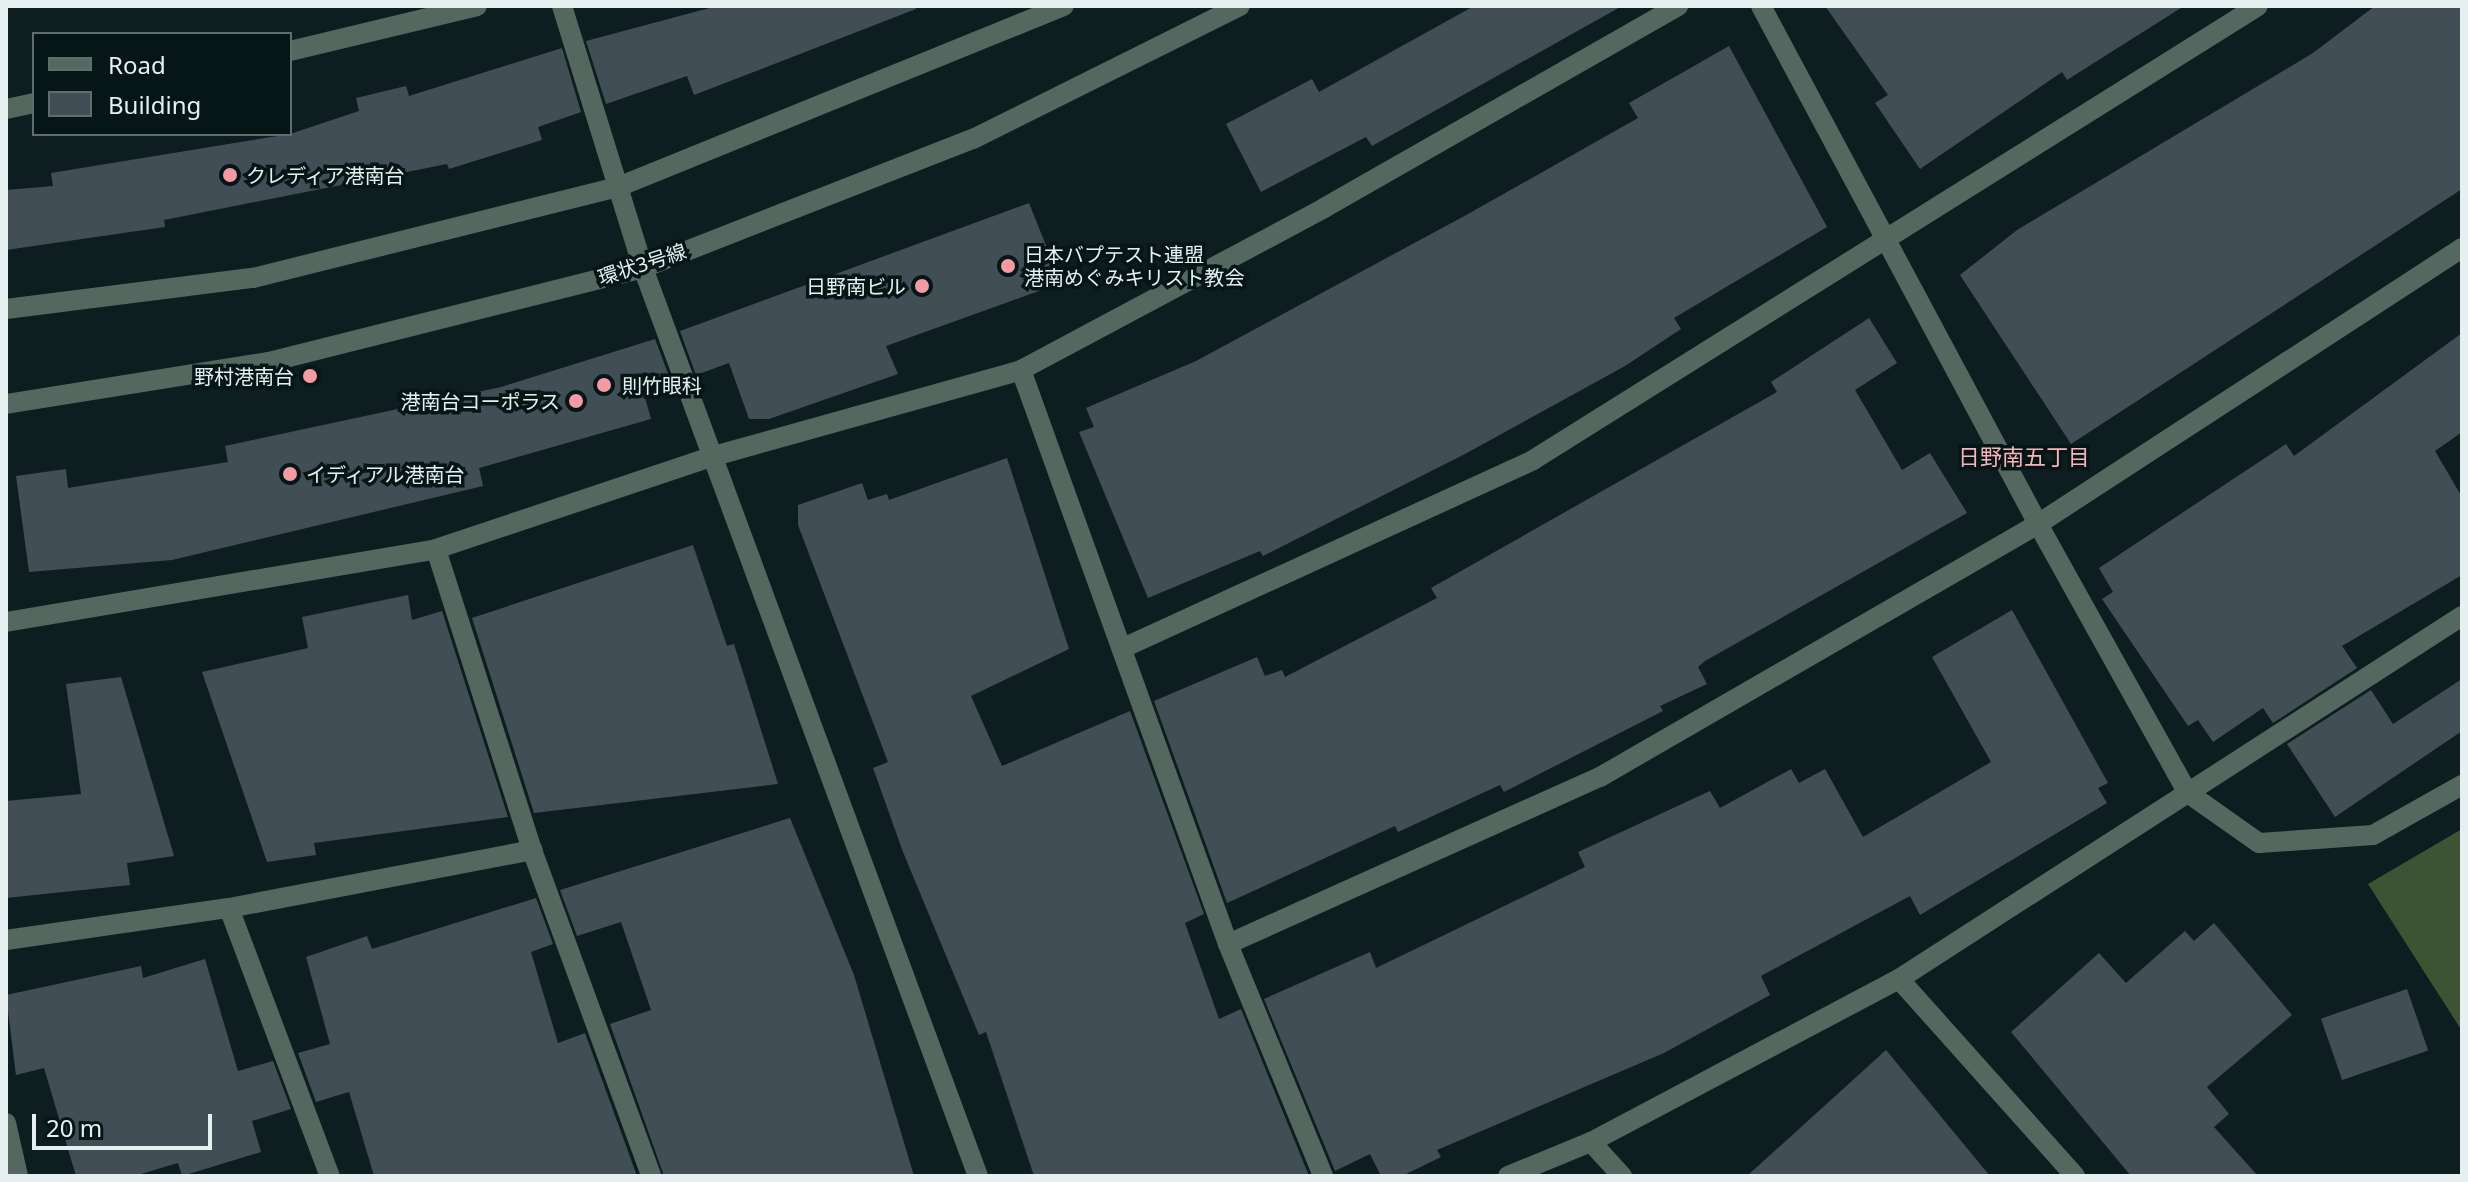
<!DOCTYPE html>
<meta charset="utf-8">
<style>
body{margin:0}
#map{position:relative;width:2468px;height:1182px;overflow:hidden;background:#0e1e20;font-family:"Noto Sans","Noto Sans JP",sans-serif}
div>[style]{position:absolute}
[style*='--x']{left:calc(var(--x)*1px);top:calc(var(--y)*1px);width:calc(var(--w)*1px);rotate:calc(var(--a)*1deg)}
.forest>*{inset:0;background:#3e5333}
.building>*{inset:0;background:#414e56;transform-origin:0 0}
.minor>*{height:20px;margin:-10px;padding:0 10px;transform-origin:10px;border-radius:10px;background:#546860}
.tertiary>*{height:20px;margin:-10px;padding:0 10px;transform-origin:10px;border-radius:10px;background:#546860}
.dots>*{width:22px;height:22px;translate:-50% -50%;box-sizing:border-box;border:4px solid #061516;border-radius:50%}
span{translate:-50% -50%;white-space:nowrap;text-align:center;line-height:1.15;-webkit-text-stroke:7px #061516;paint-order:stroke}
.poi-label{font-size:20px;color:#e6f0f1}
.left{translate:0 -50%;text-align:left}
.right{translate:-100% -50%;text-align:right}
.street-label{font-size:20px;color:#e6f0f1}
.neighbourhood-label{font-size:22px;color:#f8b4ba}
.frame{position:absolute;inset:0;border:8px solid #e6f0f1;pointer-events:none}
.legend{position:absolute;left:32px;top:32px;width:260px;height:104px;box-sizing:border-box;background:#061516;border:2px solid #606d6e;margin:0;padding:10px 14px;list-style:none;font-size:24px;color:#e6f0f1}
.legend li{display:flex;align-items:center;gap:16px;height:40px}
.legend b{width:40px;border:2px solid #606d6e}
.scale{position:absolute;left:32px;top:1114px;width:180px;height:36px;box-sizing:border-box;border:4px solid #e6f0f1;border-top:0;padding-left:10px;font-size:24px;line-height:28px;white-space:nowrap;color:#e6f0f1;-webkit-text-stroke:6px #061516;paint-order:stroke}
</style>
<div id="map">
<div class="forest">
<div style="clip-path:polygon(2462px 829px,2462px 1031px,2368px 884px)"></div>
</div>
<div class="building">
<div style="clip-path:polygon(717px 6px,915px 6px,916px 9px,694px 95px,687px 76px,606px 104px,586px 41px)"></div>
<div style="clip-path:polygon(1474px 6px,1622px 6px,1372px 146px,1366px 137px,1261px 192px,1226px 124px,1312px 79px,1319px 92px)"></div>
<div style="clip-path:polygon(1825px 6px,2184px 6px,2067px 80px,2062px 72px,1920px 169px,1875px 103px,1888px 95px)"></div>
<div style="clip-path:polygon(2375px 6px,2462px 6px,2462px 189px,2071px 444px,1960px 275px,2017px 230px,2313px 53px)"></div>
<div style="clip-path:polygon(1729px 46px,1827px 227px,1674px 318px,1681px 329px,1625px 366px,1465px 454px,1263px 556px,1260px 551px,1148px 598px,1079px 432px,1094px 427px,1086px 408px,1196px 361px,1468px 214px,1638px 118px,1629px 103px)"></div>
<div style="clip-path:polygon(562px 48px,581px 112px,538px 127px,542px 140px,449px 169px,447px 164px,164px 220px,165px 227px,6px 250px,6px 190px,53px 186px,51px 173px,290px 134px,359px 111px,356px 98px,406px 86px,409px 96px)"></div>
<div style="clip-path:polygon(1029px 203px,1061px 283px,886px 346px,898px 374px,769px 419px,749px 419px,729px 363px,696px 375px,680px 331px)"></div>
<div style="clip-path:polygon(1869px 318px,1897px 363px,1855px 390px,1902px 470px,1930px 453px,1967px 513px,1705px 661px,1698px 667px,1707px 684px,1660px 706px,1663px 711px,1504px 792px,1500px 785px,1398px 832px,1395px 826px,1227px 903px,1154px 701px,1257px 657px,1265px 676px,1282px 670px,1285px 677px,1437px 598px,1431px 588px,1777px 392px,1771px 382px)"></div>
<div style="clip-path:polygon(2462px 333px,2462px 432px,2435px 451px,2462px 497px,2462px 575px,2342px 646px,2357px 668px,2273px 723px,2263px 708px,2213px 742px,2198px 720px,2188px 726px,2102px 599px,2113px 592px,2099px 568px,2286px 444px,2294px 456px)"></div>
<div style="clip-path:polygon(655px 339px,672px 384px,644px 394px,651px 419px,479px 468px,483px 486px,172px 560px,29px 572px,16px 476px,66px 469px,68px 488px,228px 462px,225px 446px,501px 387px)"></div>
<div style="clip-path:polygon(1007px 458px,1069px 649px,971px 696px,1002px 766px,1130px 711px,1204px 914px,1185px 923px,1219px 1019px,1241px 1009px,1309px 1176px,1034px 1176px,986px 1032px,979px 1035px,903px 852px,873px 768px,888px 762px,798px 525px,798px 505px,862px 483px,868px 500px,887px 494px,889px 500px)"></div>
<div style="clip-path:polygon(693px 545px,727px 646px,734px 644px,778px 784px,534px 813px,472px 618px)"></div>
<div style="clip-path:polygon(408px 595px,412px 620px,442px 611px,508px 817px,314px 843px,316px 855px,267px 862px,202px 672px,308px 648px,302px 617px)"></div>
<div style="clip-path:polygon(2012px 610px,2108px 783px,2098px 788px,2107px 803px,1920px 915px,1910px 896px,1761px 976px,1770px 995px,1664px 1053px,1437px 1150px,1441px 1157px,1402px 1176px,1381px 1176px,1370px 1154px,1335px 1171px,1264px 999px,1370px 952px,1376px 968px,1585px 867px,1578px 852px,1710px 791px,1720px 808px,1791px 769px,1799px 783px,1825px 769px,1863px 837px,1991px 762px,1932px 657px)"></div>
<div style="clip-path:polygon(121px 677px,174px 856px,127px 863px,130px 885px,6px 898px,6px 801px,81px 794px,66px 684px)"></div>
<div style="clip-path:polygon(2462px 679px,2462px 731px,2335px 817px,2287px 744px,2371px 690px,2393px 724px)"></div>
<div style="clip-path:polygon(790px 818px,854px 975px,914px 1176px,664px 1176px,610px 1024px,651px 1010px,621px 922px,577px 936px,560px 890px)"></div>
<div style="clip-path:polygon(536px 898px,553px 944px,531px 952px,558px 1043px,585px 1033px,637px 1176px,374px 1176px,349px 1092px,316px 1102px,298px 1053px,330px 1044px,306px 957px,367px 936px,372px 949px)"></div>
<div style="clip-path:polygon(2214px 923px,2292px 1015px,2207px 1087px,2229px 1114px,2214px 1127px,2258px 1176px,2131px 1176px,2011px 1032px,2099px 953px,2126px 983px,2185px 931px,2194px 941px)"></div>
<div style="clip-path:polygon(205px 959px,238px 1071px,273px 1061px,291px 1109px,252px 1121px,261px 1152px,182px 1176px,178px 1163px,134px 1176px,76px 1176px,44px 1068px,16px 1075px,6px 995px,141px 966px,143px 978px)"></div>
<div style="left:2407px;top:989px;width:65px;height:91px;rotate:71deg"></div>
<div style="clip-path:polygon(1886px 1050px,1990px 1176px,1747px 1176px)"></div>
</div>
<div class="minor">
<div style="--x:562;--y:6;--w:274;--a:72.8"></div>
<div style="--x:643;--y:268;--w:968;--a:69.75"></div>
<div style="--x:1761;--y:6;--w:587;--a:61.86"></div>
<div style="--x:2038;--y:524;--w:506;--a:-33.06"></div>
<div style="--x:290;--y:51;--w:192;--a:-13.5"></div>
<div style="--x:6;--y:109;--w:29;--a:-12"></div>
<div style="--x:1021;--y:370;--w:610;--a:70.17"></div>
<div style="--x:1228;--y:944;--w:251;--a:67.7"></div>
<div style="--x:6;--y:622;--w:436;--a:-9.6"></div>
<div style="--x:436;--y:549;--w:293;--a:-18.5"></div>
<div style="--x:714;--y:456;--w:319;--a:-15.6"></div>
<div style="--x:1021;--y:370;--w:344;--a:-28.1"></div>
<div style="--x:1324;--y:208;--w:408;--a:-29.7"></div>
<div style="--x:1123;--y:648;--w:451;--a:-24.6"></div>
<div style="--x:1533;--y:460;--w:855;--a:-32.06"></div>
<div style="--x:532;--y:850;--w:347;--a:69.9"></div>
<div style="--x:229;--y:908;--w:286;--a:69.4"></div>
<div style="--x:6;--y:940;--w:225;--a:-8.2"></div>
<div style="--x:229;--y:908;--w:309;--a:-10.8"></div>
<div style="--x:532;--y:850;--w:316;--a:-107.7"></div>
<div style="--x:1228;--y:944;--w:408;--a:-24.2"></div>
<div style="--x:1600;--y:777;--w:506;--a:-30.01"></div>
<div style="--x:2038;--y:524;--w:308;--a:60.9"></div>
<div style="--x:2188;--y:793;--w:87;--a:35.2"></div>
<div style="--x:2259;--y:843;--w:114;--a:-4"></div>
<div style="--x:2373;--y:835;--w:102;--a:-29.3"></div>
<div style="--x:1899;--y:979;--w:264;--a:48.2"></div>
<div style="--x:6;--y:1123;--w:54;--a:77.2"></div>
<div style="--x:1591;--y:1142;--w:46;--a:47.6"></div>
<div style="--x:1508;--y:1176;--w:90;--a:-22.3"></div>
<div style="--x:1591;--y:1142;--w:348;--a:-27.9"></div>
<div style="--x:1899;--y:979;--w:670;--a:-32.81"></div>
</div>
<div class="tertiary">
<div style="--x:6;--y:309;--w:249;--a:-7.2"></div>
<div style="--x:253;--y:278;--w:376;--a:-14"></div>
<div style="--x:618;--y:187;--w:481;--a:-22.1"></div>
<div style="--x:6;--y:404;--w:266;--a:-9.1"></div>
<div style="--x:269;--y:362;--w:386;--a:-14.1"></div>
<div style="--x:643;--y:268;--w:354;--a:-21.4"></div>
<div style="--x:973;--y:139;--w:298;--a:-26.5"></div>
</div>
<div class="dots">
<div style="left:230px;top:175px;background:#f49aa4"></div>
<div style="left:1008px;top:266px;background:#f49aa4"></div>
<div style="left:922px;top:286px;background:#f49aa4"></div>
<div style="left:310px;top:376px;background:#f49aa4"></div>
<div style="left:604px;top:385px;background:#f49aa4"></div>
<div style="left:576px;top:401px;background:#f49aa4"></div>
<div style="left:290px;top:474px;background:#f49aa4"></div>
</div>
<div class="poi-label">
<span class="left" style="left:246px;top:175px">クレディア港南台</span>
<span class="left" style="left:1024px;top:266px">日本バプテスト連盟<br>港南めぐみキリスト教会</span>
<span class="right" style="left:906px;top:286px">日野南ビル</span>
<span class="right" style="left:294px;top:376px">野村港南台</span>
<span class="left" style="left:622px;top:385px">則竹眼科</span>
<span class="right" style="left:560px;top:401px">港南台コーポラス</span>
<span class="left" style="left:306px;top:474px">イディアル港南台</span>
</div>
<div class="street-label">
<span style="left:642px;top:264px;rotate:-18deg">環状3号線</span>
</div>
<div class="neighbourhood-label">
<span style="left:2024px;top:457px">日野南五丁目</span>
</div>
<div class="frame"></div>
<ul class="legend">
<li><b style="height:10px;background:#546860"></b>Road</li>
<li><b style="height:22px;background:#414e56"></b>Building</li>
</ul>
<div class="scale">20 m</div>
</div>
